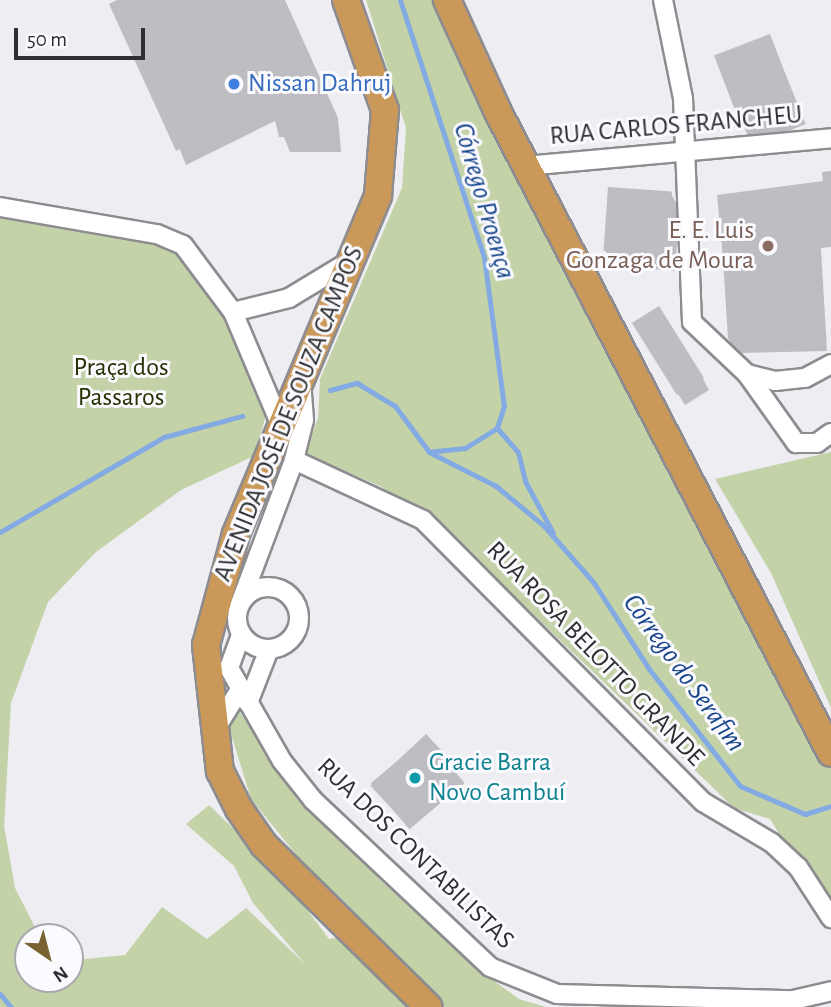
<!DOCTYPE html>
<html>
<head>
<meta charset="utf-8">
<style>
  body { margin:0 }
  #map { position:relative; width:831px; height:1007px; overflow:hidden; background:#ededf2; font-family:"Alegreya Sans",sans-serif }
  div>[style] { position:absolute }
  .green>* { inset:0; background:#c4d2a7 }
  .shadow>* { inset:0; background:#0003; transform-origin:0 0 }
  .stream>* { height:5px; margin:-2.5px; padding:0 2.5px; transform-origin:2.5px; border-radius:2.5px; background:#84aae4 }
  .building>* { inset:0; background:#bdbdc2; transform-origin:0 0 }
  .roads { filter:drop-shadow(2px 0 #8c8c91) drop-shadow(-2px 0 #8c8c91) drop-shadow(0 2px #8c8c91) drop-shadow(0 -2px #8c8c91) }
  .minor>* { height:18px; margin:-9px; padding:0 9px; transform-origin:9px; border-radius:9px; background:#fff }
  .minor>.ring { margin:-9px; padding:0; box-sizing:content-box; background:none; border:18px solid #fff; border-radius:50% }
  .highway>* { height:26px; margin:-13px; padding:0 13px; transform-origin:13px; border-radius:13px; background:#ca9959 }
  .dots>* { width:19px; height:19px; translate:-50% -50%; box-sizing:border-box; border:4px solid #fafaff; border-radius:50% }
  span { translate:-50% -50%; white-space:nowrap; text-align:center; line-height:1.15; -webkit-text-stroke:6px #fafaff; paint-order:stroke }
  .shop-label { font-size:26px; color:#366cbe }
  .left { translate:0 -50%; text-align:left }
  .street-label { font-size:26px; color:#2e2f31 }
  .education-label { font-size:26px; color:#785e54 }
  .right { translate:-100% -50%; text-align:right }
  .park-label { font-size:26px; color:#253100 }
  .culture-label { font-size:26px; color:#0d838f }
  .water-label { font-size:28px; color:#1a478c; font-style:italic }
  .north { position:absolute; left:14px; top:923px; width:70px; height:70px; box-sizing:border-box; background:#fafaff; border:2px solid #a8a9ad; border-radius:50%; rotate:145deg; font-size:19px; font-weight:700; line-height:28px; text-align:center; color:#2e2f31 }
  .north::after { content:''; display:block; margin:auto; width:24px; height:32px; background:#786232; clip-path:polygon(50% 0,100% 100%,50% 72%,0 100%) }
  .scale { position:absolute; left:14px; top:28px; width:131px; height:32px; box-sizing:border-box; border:4px solid #2e2f31; border-top:0; padding-left:9px; font-size:21px; line-height:24px; white-space:nowrap; color:#2e2f31; -webkit-text-stroke:5px #fafaff; paint-order:stroke }
</style>
</head>
<body>
<div id="map">
  <div class="green">
    <i style="clip-path:polygon(366px 0,436px 0,831px 753px,831px 918px,770px 819px,734px 808px,447px 531px,380px 486px,305px 454px,318px 418px,320px 379px,402px 188px,406px 128px)"></i>
    <i style="clip-path:polygon(0 217px,167px 243px,226px 319px,268px 409px,254px 456px,181px 490px,96px 552px,48px 602px,11px 703px,4px 826px,15px 888px,40px 937px,28px 937px,28px 979px,62px 981px,85px 959px,125px 955px,162px 907px,207px 939px,246px 908px,305px 964px,253px 903px,234px 866px,186px 824px,209px 805px,282px 876px,329px 939px,342px 937px,414px 1007px,0 1007px)"></i>
    <i style="clip-path:polygon(831px 452px,831px 708px,771px 573px,715px 479px)"></i>
    <i style="clip-path:polygon(234px 704px,287px 780px,380px 880px,476px 968px,519px 999px,546px 1007px,445px 1007px,308px 869px,251px 799px,228px 724px)"></i>
  </div>
  <div class="shadow">
    <i style="clip-path:polygon(121px 0,285px 0,338px 118px,341px 152px,290px 152px,277px 120px,186px 165px)"></i>
    <i style="left:770px;top:36px;width:95px;height:58px;rotate:68deg"></i>
    <i style="clip-path:polygon(831px 171px,831px 247px,821px 248px,827px 351px,736px 353px,728px 338px,719px 196px,823px 182px,822px 172px)"></i>
    <i style="clip-path:polygon(671px 194px,680px 209px,675px 271px,613px 266px,605px 250px)"></i>
    <i style="clip-path:polygon(641px 335px,703px 379px,709px 390px,685px 405px)"></i>
    <i style="left:426px;top:737px;width:60px;height:72px;rotate:50deg"></i>
  </div>
  <div class="stream">
    <i style="left:400px;top:0;width:270px;rotate:71.9deg"></i>
    <i style="left:484px;top:257px;width:150px;rotate:82.4deg"></i>
    <i style="left:504px;top:406px;width:23px;rotate:108deg"></i>
    <i style="left:497px;top:428px;width:38px;rotate:148deg"></i>
    <i style="left:465px;top:448px;width:36px;rotate:174deg"></i>
    <i style="left:330px;top:390px;width:28px;rotate:-15deg"></i>
    <i style="left:357px;top:383px;width:44px;rotate:31.2deg"></i>
    <i style="left:395px;top:406px;width:57px;rotate:53.5deg"></i>
    <i style="left:429px;top:452px;width:75px;rotate:26.9deg"></i>
    <i style="left:496px;top:486px;width:62px;rotate:39.8deg"></i>
    <i style="left:544px;top:526px;width:76px;rotate:48.7deg"></i>
    <i style="left:594px;top:583px;width:102px;rotate:57.4deg"></i>
    <i style="left:649px;top:669px;width:148px;rotate:52.1deg"></i>
    <i style="left:740px;top:786px;width:71px;rotate:23.3deg"></i>
    <i style="left:805px;top:814px;width:27px;rotate:-17deg"></i>
    <i style="left:497px;top:428px;width:32px;rotate:49deg"></i>
    <i style="left:518px;top:452px;width:32px;rotate:76deg"></i>
    <i style="left:526px;top:483px;width:57px;rotate:61.6deg"></i>
    <i style="left:0;top:532px;width:190px;rotate:-30.1deg"></i>
    <i style="left:164px;top:437px;width:81px;rotate:-15.1deg"></i>
    <i style="left:0;top:994px;width:17px;rotate:50deg"></i>
  </div>
  <div class="building">
    <i style="clip-path:polygon(117px 0,284px 0,330px 101px,333px 138px,279px 137px,271px 103px,176px 151px,109px 4px)"></i>
    <i style="left:770px;top:34px;width:79px;height:60px;rotate:69deg"></i>
    <i style="clip-path:polygon(831px 180px,831px 231px,813px 233px,820px 337px,731px 343px,717px 195px)"></i>
    <i style="left:608px;top:187px;width:64px;height:64px;rotate:4deg"></i>
    <i style="left:659px;top:306px;width:85px;height:32px;rotate:58deg"></i>
    <i style="left:426px;top:734px;width:49px;height:76px;rotate:47deg"></i>
  </div>
  <div class="roads">
    <div class="minor">
      <i style="left:663px;top:0;width:100px;rotate:78.5deg"></i>
      <i style="left:683px;top:98px;width:224px;rotate:87.7deg"></i>
      <i style="left:692px;top:322px;width:76px;rotate:43.4deg"></i>
      <i style="left:747px;top:374px;width:29px;rotate:14deg"></i>
      <i style="left:775px;top:381px;width:30px;rotate:-6deg"></i>
      <i style="left:805px;top:378px;width:30px;rotate:-28deg"></i>
      <i style="left:526px;top:166px;width:306px;rotate:-5.2deg"></i>
      <i style="left:0;top:207px;width:159px;rotate:9.8deg"></i>
      <i style="left:157px;top:234px;width:28px;rotate:23deg"></i>
      <i style="left:183px;top:245px;width:84px;rotate:53.3deg"></i>
      <i style="left:233px;top:312px;width:121px;rotate:67.1deg"></i>
      <i style="left:233px;top:312px;width:58px;rotate:-14deg"></i>
      <i style="left:289px;top:298px;width:71px;rotate:-31.2deg"></i>
      <i style="left:747px;top:374px;width:85px;rotate:54.6deg"></i>
      <i style="left:796px;top:443px;width:21px"></i>
      <i style="left:817px;top:443px;width:17px;rotate:-36deg"></i>
      <i style="left:294px;top:460px;width:142px;rotate:24.9deg"></i>
      <i style="left:423px;top:520px;width:397px;rotate:45.2deg"></i>
      <i style="left:703px;top:802px;width:80px;rotate:30.7deg"></i>
      <i style="left:772px;top:843px;width:35px;rotate:43deg"></i>
      <i style="left:798px;top:867px;width:61px;rotate:57.1deg"></i>
      <i class="ring" style="left:237px;top:587px;width:44px;height:44px"></i>
      <i style="left:240px;top:604px;width:154px;rotate:-69.4deg"></i>
      <i style="left:294px;top:460px;width:41px;rotate:-76deg"></i>
      <i style="left:304px;top:420px;width:40px;rotate:-94.3deg"></i>
      <i style="left:241px;top:635px;width:35px;rotate:110deg"></i>
      <i style="left:229px;top:668px;width:107px;rotate:60.3deg"></i>
      <i style="left:282px;top:761px;width:50px;rotate:51.5deg"></i>
      <i style="left:313px;top:800px;width:243px;rotate:43.3deg"></i>
      <i style="left:490px;top:967px;width:72px;rotate:21.9deg"></i>
      <i style="left:557px;top:994px;width:236px;rotate:1.5deg"></i>
      <i style="left:793px;top:1000px;width:39px;rotate:-13deg"></i>
      <i style="left:248px;top:703px;width:58px;rotate:-68.7deg"></i>
      <i style="left:216px;top:728px;width:44px;rotate:-58.1deg"></i>
    </div>
    <div class="highway">
      <i style="left:346px;top:0;width:117px;rotate:70.5deg"></i>
      <i style="left:385px;top:110px;width:86px;rotate:94.7deg"></i>
      <i style="left:378px;top:196px;width:367px;rotate:112.8deg"></i>
      <i style="left:236px;top:534px;width:115px;rotate:105.1deg"></i>
      <i style="left:206px;top:645px;width:127px;rotate:83.7deg"></i>
      <i style="left:220px;top:771px;width:42px;rotate:63.4deg"></i>
      <i style="left:239px;top:809px;width:44px;rotate:55.2deg"></i>
      <i style="left:264px;top:845px;width:231px;rotate:44.6deg"></i>
      <i style="left:447px;top:0;width:123px;rotate:65.5deg"></i>
      <i style="left:498px;top:112px;width:722px;rotate:62.55deg"></i>
    </div>
  </div>
  <div class="dots">
    <i style="left:234px;top:84px;background:#3f7fe0"></i>
    <i style="left:768px;top:246px;background:#8d6e63"></i>
    <i style="left:415px;top:778px;background:#0f9aa8"></i>
  </div>
  <div class="shop-label">
    <span class="left" style="left:248px;top:84px">Nissan Dahruj</span>
  </div>
  <div class="street-label">
    <span style="left:676px;top:126px;rotate:-5deg">RUA CARLOS FRANCHEU</span>
    <span style="left:289px;top:414px;rotate:-68deg">AVENIDA JOSÉ DE SOUZA CAMPOS</span>
    <span style="left:595px;top:654px;rotate:46deg">RUA ROSA BELOTTO GRANDE</span>
    <span style="left:415px;top:854px;rotate:44deg">RUA DOS CONTABILISTAS</span>
  </div>
  <div class="education-label">
    <span class="right" style="left:754px;top:246px">E. E. Luis<br>Gonzaga de Moura</span>
  </div>
  <div class="park-label">
    <span style="left:121px;top:383px">Praça dos<br>Passaros</span>
  </div>
  <div class="culture-label">
    <span class="left" style="left:429px;top:778px">Gracie Barra<br>Novo Cambuí</span>
  </div>
  <div class="water-label">
    <span style="left:484px;top:201px;rotate:74deg">Córrego Proença</span>
    <span style="left:684px;top:673px;rotate:54deg">Córrego do Serafim</span>
  </div>
  <div class="north">N</div>
  <div class="scale">50 m</div>
</div>
</body>
</html>
